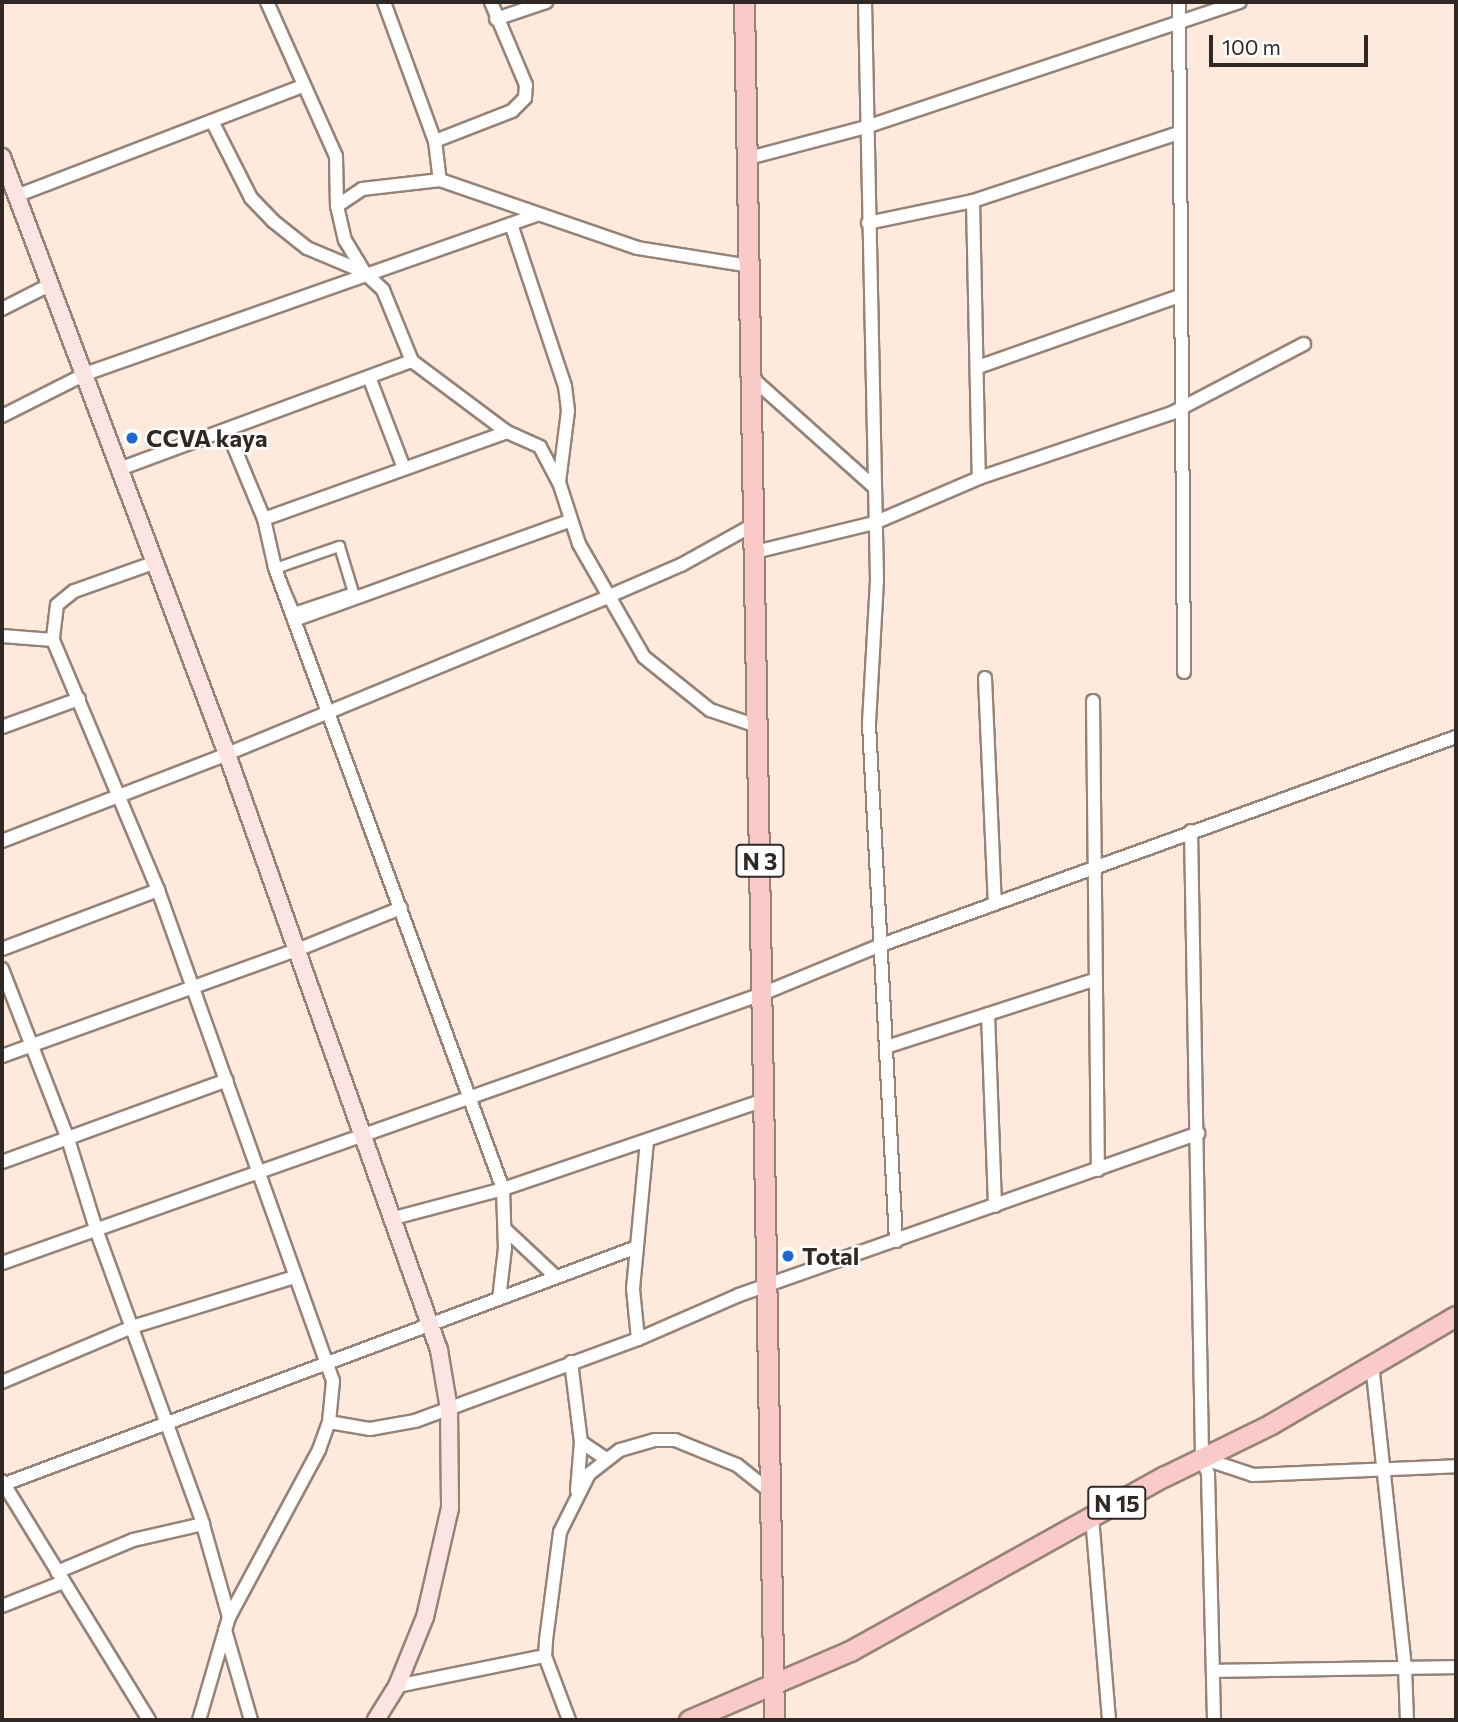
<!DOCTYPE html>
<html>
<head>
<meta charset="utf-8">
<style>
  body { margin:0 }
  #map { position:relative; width:1458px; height:1722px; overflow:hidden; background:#fee9dd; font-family:Commissioner,sans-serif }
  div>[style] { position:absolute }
  .roads { filter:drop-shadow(2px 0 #958378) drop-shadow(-2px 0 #958378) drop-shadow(0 2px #958378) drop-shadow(0 -2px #958378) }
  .pedestrian>* { height:9px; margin:-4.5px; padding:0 4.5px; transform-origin:4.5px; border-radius:4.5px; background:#fff }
  .minor>* { height:12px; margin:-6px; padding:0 6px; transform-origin:6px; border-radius:6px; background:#fff }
  .secondary>* { height:16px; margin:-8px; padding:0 8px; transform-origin:8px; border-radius:8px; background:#fce4e3 }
  .primary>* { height:19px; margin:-9.5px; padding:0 9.5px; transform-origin:9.5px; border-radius:9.5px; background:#f9cac7 }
  .dots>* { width:19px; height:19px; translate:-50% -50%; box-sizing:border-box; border:4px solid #fff; border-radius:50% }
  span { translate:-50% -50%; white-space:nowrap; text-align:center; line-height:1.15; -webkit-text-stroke:5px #fff; paint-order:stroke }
  .shield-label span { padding:2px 5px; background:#fff; border:2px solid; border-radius:5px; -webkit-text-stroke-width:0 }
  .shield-label { font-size:23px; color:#302824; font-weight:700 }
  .poi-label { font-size:24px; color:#302824; font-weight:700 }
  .left { translate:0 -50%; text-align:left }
  .frame { position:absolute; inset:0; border:4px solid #302824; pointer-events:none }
  .scale { position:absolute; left:1209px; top:35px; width:159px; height:32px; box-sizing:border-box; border:4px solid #302824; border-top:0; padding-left:9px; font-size:21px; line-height:24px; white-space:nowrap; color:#302824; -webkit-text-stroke:5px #fff; paint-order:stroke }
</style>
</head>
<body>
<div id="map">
  <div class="roads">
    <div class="pedestrian">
      <i style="left:339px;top:546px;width:48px;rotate:73.1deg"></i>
      <i style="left:353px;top:592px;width:62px;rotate:161.3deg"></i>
      <i style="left:294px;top:612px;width:48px;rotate:-113.4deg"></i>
      <i style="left:275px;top:568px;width:68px;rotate:-19deg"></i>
    </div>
    <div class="minor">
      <i style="left:267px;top:2px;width:169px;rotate:65.9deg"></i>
      <i style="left:336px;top:156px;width:50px;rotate:88.9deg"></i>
      <i style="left:337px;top:206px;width:35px;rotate:77deg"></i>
      <i style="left:345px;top:240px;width:39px;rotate:59deg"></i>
      <i style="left:365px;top:273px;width:25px;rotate:43deg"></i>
      <i style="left:383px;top:290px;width:77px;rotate:67.8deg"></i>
      <i style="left:412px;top:361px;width:119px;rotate:36.8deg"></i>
      <i style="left:507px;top:432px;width:36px;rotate:24deg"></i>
      <i style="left:540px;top:447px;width:40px;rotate:62deg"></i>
      <i style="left:559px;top:482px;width:65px;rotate:72.1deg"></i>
      <i style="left:579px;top:544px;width:130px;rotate:60.1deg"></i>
      <i style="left:644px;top:657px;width:85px;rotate:38.8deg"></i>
      <i style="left:710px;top:710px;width:50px;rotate:18.8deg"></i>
      <i style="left:384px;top:2px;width:148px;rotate:69.9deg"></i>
      <i style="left:435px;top:141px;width:39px;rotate:83deg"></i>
      <i style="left:865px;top:2px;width:578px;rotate:88.81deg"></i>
      <i style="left:877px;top:580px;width:144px;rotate:93.2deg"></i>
      <i style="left:869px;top:724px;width:518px;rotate:87.01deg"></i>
      <i style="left:1179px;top:2px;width:670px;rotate:89.57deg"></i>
      <i style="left:496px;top:19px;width:53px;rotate:-18.8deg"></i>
      <i style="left:212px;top:121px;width:86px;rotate:63.1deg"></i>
      <i style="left:251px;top:198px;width:32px;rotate:46deg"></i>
      <i style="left:273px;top:221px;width:43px;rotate:38.5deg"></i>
      <i style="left:307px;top:248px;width:62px;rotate:22.8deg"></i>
      <i style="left:435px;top:141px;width:83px;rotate:-21.3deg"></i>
      <i style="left:512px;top:111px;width:18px;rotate:-45deg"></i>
      <i style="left:525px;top:98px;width:13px;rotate:-86deg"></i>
      <i style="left:526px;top:85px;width:90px;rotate:-112.9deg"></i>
      <i style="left:749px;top:158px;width:121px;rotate:-14.8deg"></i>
      <i style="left:866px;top:127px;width:394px;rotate:-18.5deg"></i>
      <i style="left:16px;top:196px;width:306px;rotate:-21deg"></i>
      <i style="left:973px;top:201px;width:277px;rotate:88.8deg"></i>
      <i style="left:337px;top:206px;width:30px;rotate:-34deg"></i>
      <i style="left:362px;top:189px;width:79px;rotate:-6.6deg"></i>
      <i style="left:440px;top:180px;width:209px;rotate:19deg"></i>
      <i style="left:638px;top:248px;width:113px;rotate:9.1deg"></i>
      <i style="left:868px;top:223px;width:107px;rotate:-11.8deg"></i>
      <i style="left:973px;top:201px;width:217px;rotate:-18.3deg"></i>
      <i style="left:511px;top:224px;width:171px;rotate:71.6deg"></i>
      <i style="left:565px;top:386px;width:25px;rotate:83deg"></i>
      <i style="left:568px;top:411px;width:72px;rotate:97.2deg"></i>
      <i style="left:2px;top:309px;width:55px;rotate:-27deg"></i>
      <i style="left:978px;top:367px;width:214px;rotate:-19.4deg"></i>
      <i style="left:369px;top:377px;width:97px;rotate:69deg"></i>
      <i style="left:751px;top:377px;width:164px;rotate:41.8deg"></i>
      <i style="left:2px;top:416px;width:93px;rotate:-26.8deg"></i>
      <i style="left:85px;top:374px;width:479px;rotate:-19.4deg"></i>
      <i style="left:227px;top:430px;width:96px;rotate:67.4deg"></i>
      <i style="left:264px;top:519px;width:50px;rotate:77.3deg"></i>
      <i style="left:275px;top:568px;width:662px;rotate:69.84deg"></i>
      <i style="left:503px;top:1189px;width:59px;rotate:88.1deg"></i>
      <i style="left:505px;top:1248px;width:51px;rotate:96.7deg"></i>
      <i style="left:122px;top:468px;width:309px;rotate:-20.3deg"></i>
      <i style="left:264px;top:519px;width:258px;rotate:-19.7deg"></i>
      <i style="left:755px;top:552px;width:122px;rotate:-13.7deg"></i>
      <i style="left:874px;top:523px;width:114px;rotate:-23.2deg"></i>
      <i style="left:979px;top:478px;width:204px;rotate:-18.6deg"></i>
      <i style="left:1172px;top:413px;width:149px;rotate:-27.6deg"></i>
      <i style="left:156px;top:562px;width:87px;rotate:160.5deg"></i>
      <i style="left:74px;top:591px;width:22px;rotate:141deg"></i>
      <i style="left:57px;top:605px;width:35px;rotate:97deg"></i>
      <i style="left:53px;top:640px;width:271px;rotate:67.2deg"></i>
      <i style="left:158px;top:890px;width:521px;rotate:70.38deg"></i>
      <i style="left:333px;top:1381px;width:41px;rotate:95.6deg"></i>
      <i style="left:329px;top:1422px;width:30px;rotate:110deg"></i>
      <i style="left:319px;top:1450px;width:190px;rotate:118.3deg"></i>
      <i style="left:229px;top:1617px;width:107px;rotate:106.2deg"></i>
      <i style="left:294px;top:620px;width:292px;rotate:-19.8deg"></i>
      <i style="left:2px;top:636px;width:51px;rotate:4.5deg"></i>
      <i style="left:985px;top:678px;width:226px;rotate:87.5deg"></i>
      <i style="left:1093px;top:701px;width:469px;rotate:89.4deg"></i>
      <i style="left:2px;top:727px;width:82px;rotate:-20deg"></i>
      <i style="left:1191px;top:831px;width:627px;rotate:88.99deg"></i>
      <i style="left:1202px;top:1458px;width:17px;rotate:69deg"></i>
      <i style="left:1208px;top:1474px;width:246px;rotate:88.6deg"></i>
      <i style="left:2px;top:841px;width:241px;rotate:-21.1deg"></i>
      <i style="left:227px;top:754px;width:411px;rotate:-22.4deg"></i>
      <i style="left:607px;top:597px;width:81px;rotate:-23.4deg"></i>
      <i style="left:681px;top:565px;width:85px;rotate:-29deg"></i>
      <i style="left:2px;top:949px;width:167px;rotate:-20.7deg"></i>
      <i style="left:2px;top:969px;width:182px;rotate:68.8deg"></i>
      <i style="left:68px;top:1139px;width:97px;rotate:72.7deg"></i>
      <i style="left:97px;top:1232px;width:304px;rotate:70deg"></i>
      <i style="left:201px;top:1518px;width:103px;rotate:74.2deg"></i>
      <i style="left:988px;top:1014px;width:192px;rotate:87.9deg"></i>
      <i style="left:886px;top:1047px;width:219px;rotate:-17.9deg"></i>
      <i style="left:2px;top:1056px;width:313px;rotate:-19.8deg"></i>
      <i style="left:297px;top:950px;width:112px;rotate:-22deg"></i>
      <i style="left:2px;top:1162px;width:239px;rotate:-20deg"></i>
      <i style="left:394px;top:1218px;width:113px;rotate:-14.9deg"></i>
      <i style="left:503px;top:1189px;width:276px;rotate:-18.8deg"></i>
      <i style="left:505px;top:1229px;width:67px;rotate:43.2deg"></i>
      <i style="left:2px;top:1263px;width:806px;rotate:-19.49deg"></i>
      <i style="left:762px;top:994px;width:129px;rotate:-22.4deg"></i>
      <i style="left:881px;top:945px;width:611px;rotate:-19.89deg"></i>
      <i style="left:638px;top:1339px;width:50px;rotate:-95.7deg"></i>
      <i style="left:633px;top:1289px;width:149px;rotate:-84.6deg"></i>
      <i style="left:571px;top:1362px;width:81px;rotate:82.9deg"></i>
      <i style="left:581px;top:1442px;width:49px;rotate:94.7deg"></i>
      <i style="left:1372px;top:1364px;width:306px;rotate:83.8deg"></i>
      <i style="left:1405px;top:1668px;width:52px;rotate:87.8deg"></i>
      <i style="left:2px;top:1382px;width:141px;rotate:-22.9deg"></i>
      <i style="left:132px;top:1327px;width:170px;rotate:-17.1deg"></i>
      <i style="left:329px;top:1422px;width:42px;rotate:9.7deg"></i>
      <i style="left:370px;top:1429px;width:46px;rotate:-10.1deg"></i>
      <i style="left:415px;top:1421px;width:238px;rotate:-20.2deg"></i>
      <i style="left:638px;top:1339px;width:110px;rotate:-23.5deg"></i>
      <i style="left:739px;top:1295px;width:487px;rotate:-19.4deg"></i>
      <i style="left:581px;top:1442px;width:29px;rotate:34deg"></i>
      <i style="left:1202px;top:1458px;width:54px;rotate:18.4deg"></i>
      <i style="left:1253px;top:1475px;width:203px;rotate:-2.5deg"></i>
      <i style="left:2px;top:1481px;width:281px;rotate:58.4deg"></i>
      <i style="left:2px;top:1485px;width:678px;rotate:-20.55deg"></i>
      <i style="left:1092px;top:1517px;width:204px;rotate:85.2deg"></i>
      <i style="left:57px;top:1572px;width:82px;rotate:-22.8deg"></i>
      <i style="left:133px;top:1540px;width:72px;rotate:-12.9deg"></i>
      <i style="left:2px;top:1606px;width:66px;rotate:-21.5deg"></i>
      <i style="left:225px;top:1630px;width:94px;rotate:73.9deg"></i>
      <i style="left:1213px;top:1671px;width:243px;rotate:-0.9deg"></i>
      <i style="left:397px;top:1686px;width:151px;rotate:-11.5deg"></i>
      <i style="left:569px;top:1720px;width:68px;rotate:-110.6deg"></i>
      <i style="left:545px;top:1656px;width:16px;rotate:-86deg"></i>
      <i style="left:546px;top:1640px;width:109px;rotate:-82.6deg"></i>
      <i style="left:560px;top:1532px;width:65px;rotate:-63.4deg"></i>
      <i style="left:589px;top:1474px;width:39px;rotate:-38deg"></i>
      <i style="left:620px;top:1450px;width:36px;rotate:-16deg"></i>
      <i style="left:655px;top:1440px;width:20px"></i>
      <i style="left:675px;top:1440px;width:67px;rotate:22deg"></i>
      <i style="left:737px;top:1465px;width:45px;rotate:38.7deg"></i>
    </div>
    <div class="secondary">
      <i style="left:2px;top:157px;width:638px;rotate:69.35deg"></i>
      <i style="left:227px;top:754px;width:633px;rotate:70.42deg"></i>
      <i style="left:439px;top:1350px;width:60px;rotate:80.4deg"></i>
      <i style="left:449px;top:1409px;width:99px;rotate:89.4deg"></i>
      <i style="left:450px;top:1508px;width:112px;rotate:102.9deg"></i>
      <i style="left:425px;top:1617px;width:74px;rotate:112.1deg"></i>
      <i style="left:397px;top:1686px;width:40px;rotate:122deg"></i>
    </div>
    <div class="primary">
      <i style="left:744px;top:2px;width:1718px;rotate:89deg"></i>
      <i style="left:689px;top:1720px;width:175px;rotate:-23.2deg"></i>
      <i style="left:850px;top:1651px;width:360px;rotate:-29.1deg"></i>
      <i style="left:1165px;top:1476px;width:118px;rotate:-26.1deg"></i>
      <i style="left:1271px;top:1424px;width:214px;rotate:-30.3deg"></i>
    </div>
  </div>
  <div class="dots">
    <i style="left:132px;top:438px;background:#1f66d1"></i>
    <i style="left:788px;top:1256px;background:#1f66d1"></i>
  </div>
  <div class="shield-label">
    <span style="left:760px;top:861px">N 3</span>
    <span style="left:1117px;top:1503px">N 15</span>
  </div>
  <div class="poi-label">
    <span class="left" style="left:146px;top:438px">CCVA kaya</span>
    <span class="left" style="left:802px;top:1256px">Total</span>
  </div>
  <div class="frame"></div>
  <div class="scale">100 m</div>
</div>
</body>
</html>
